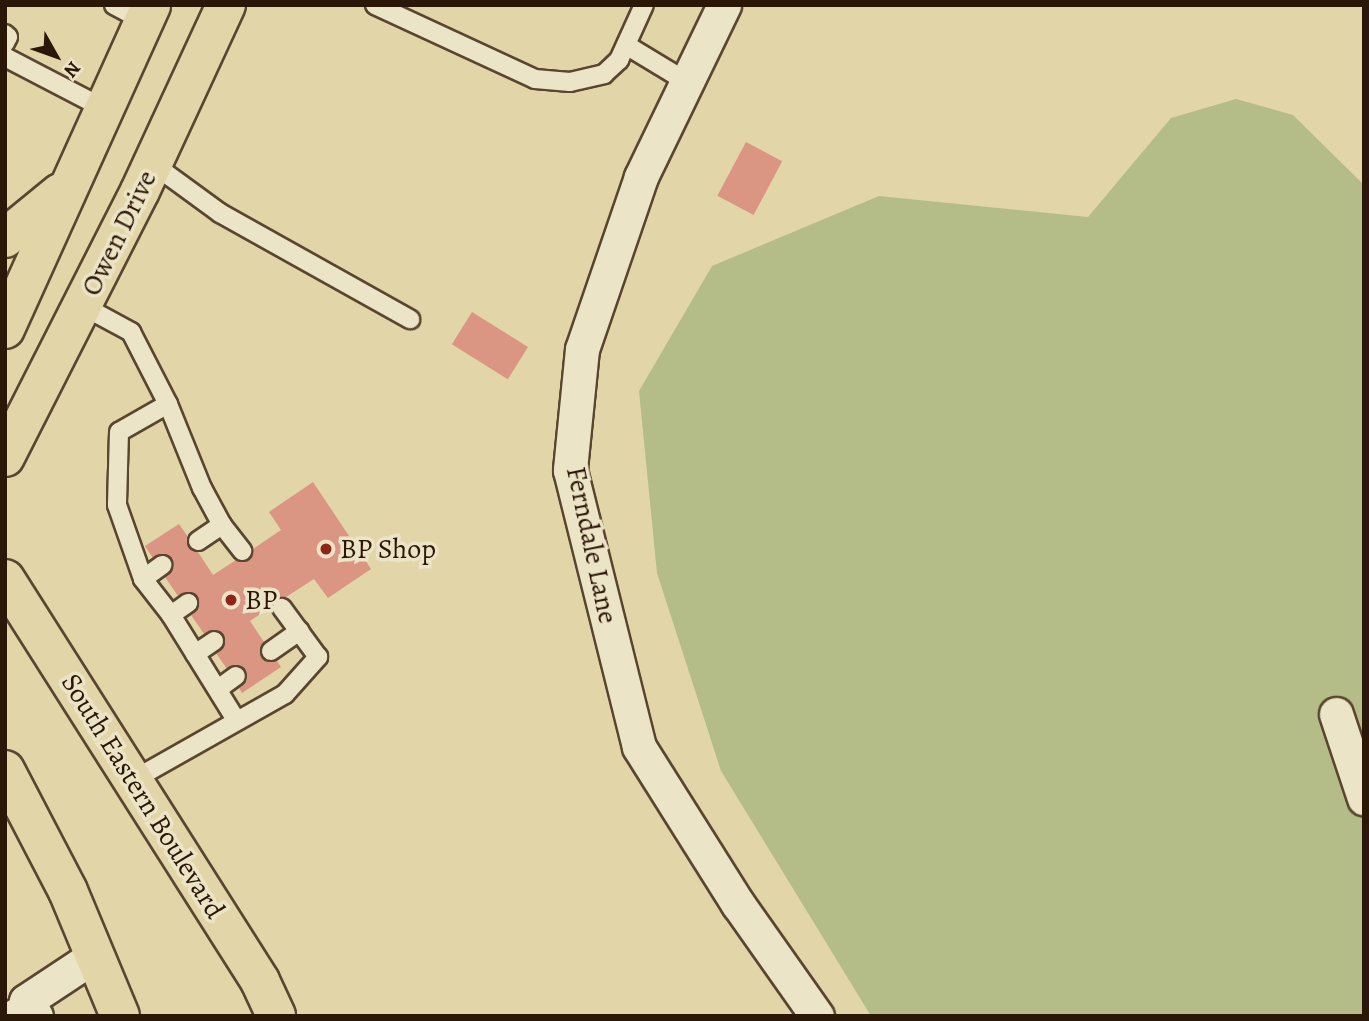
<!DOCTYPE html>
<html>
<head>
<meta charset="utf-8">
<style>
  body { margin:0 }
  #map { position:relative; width:1369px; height:1021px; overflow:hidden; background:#e2d5a8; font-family:Alegreya,serif }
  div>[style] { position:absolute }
  .green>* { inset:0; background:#b4bd87 }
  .building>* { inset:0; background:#da9583; transform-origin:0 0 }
  .roads { filter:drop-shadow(2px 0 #594630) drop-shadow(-2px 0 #594630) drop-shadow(0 2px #594630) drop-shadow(0 -2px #594630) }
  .lane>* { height:18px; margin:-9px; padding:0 9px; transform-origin:9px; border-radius:9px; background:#ece4c6 }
  .street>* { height:33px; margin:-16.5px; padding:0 16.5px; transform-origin:16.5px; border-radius:16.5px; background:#ece4c6 }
  .highway>* { height:38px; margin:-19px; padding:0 19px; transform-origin:19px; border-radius:19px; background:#e2d5a8 }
  .dots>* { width:19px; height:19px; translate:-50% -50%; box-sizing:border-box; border:4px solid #ece4c6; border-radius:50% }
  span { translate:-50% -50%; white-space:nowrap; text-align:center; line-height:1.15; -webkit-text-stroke:7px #ece4c6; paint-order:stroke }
  .street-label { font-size:28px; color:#2b1708 }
  .poi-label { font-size:28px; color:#2b1708 }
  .left { translate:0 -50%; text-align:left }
  .frame { position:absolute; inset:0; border:7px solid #2b1708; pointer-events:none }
  .north { position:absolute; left:21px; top:21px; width:70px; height:70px; -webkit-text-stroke:5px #ece4c6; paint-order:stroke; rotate:130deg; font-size:19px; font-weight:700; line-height:28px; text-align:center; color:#2b1708 }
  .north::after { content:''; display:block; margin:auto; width:24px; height:32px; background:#2b1708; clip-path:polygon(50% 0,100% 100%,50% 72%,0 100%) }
</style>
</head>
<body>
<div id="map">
  <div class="green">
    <i style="clip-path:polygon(1236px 99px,1293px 115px,1364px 185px,1364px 1016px,871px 1016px,721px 771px,657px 573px,639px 391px,712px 266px,879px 196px,1088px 217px,1171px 118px)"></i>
  </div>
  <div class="building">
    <i style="left:746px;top:142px;width:41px;height:61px;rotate:28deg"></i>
    <i style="left:472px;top:312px;width:66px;height:38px;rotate:32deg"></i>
    <i style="clip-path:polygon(313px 482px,371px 569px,328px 598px,314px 579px,286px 597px,276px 598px,271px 607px,250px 621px,264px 642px,261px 647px,261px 657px,267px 661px,277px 661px,281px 667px,242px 693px,239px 688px,247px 680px,246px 670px,236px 665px,227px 669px,216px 653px,224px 645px,224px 635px,214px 630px,204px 634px,191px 615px,199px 607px,198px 597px,188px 592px,178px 596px,165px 577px,173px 569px,171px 559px,161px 554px,153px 558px,145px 546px,179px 524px,188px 537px,189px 548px,198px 552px,213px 575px,236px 560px,248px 560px,253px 549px,281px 530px,269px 512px)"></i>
  </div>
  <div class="roads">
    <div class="lane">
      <i style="left:114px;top:5px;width:34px;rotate:28deg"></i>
      <i style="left:375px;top:5px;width:176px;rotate:24.8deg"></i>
      <i style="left:535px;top:79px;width:35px;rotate:5deg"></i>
      <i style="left:570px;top:82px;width:35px;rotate:-13deg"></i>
      <i style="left:604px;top:74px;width:21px;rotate:-43deg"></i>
      <i style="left:619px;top:60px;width:60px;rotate:-65.6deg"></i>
      <i style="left:5px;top:34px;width:4px;rotate:45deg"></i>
      <i style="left:8px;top:37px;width:7px;rotate:117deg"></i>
      <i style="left:626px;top:45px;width:71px;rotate:31.2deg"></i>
      <i style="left:5px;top:57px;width:110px;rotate:27.5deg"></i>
      <i style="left:153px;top:164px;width:83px;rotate:36.2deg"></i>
      <i style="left:220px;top:213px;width:218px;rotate:29.2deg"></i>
      <i style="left:83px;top:306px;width:55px;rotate:28.4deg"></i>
      <i style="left:131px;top:332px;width:81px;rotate:62.8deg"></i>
      <i style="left:168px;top:404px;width:91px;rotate:68deg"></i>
      <i style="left:202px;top:488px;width:42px;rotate:61.6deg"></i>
      <i style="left:222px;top:525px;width:33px;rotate:52deg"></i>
      <i style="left:168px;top:404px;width:56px;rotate:150.3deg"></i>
      <i style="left:119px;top:432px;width:73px;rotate:91.6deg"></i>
      <i style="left:117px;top:505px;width:78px;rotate:70.6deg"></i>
      <i style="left:143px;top:579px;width:46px;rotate:52.1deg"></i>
      <i style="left:171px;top:615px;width:123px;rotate:58.2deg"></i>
      <i style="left:198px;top:541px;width:29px;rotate:-34deg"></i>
      <i style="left:143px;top:579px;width:24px;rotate:-36deg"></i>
      <i style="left:171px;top:615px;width:21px;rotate:-35deg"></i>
      <i style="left:271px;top:651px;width:35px;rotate:-35deg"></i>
      <i style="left:195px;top:654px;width:23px;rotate:-34deg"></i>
      <i style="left:218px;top:689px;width:22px;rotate:-36deg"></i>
      <i style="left:133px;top:780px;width:175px;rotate:-29.5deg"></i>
      <i style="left:285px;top:694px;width:50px;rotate:-48.3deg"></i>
      <i style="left:318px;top:657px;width:61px;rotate:-126.3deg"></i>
      <i style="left:5px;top:1014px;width:25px;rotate:-32deg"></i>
    </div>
    <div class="street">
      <i style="left:724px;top:5px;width:191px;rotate:115.8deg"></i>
      <i style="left:641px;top:177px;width:182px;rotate:108.9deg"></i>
      <i style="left:582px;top:349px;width:122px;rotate:95.7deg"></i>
      <i style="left:570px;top:470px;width:285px;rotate:76deg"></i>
      <i style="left:639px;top:747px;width:186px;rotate:57.8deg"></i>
      <i style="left:738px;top:904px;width:137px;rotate:54.8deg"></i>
      <i style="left:1336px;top:714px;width:89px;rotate:71.6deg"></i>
      <i style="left:36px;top:1016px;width:18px;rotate:-124deg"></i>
      <i style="left:26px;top:1001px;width:82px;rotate:-33.5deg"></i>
    </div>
    <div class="highway">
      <i style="left:5px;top:238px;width:71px;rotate:-39.3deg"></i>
      <i style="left:5px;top:329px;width:355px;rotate:-65.7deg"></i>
      <i style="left:5px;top:457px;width:298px;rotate:-63.1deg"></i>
      <i style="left:140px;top:191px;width:205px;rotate:-65.2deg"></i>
      <i style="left:5px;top:579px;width:476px;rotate:57.6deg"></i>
      <i style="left:260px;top:981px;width:38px;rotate:65deg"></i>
      <i style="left:5px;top:770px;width:136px;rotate:62.5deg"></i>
      <i style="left:68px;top:891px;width:135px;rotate:67.4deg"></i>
    </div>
  </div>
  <div class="dots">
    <i style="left:326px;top:549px;background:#8f2418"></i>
    <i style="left:231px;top:600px;background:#8f2418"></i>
  </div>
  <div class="street-label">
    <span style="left:119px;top:233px;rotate:-64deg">Owen Drive</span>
    <span style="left:592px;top:545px;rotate:78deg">Ferndale Lane</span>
    <span style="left:143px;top:796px;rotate:58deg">South Eastern Boulevard</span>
  </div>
  <div class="poi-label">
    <span class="left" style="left:340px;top:549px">BP Shop</span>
    <span class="left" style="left:245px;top:600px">BP</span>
  </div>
  <div class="frame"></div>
  <div class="north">N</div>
</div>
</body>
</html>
